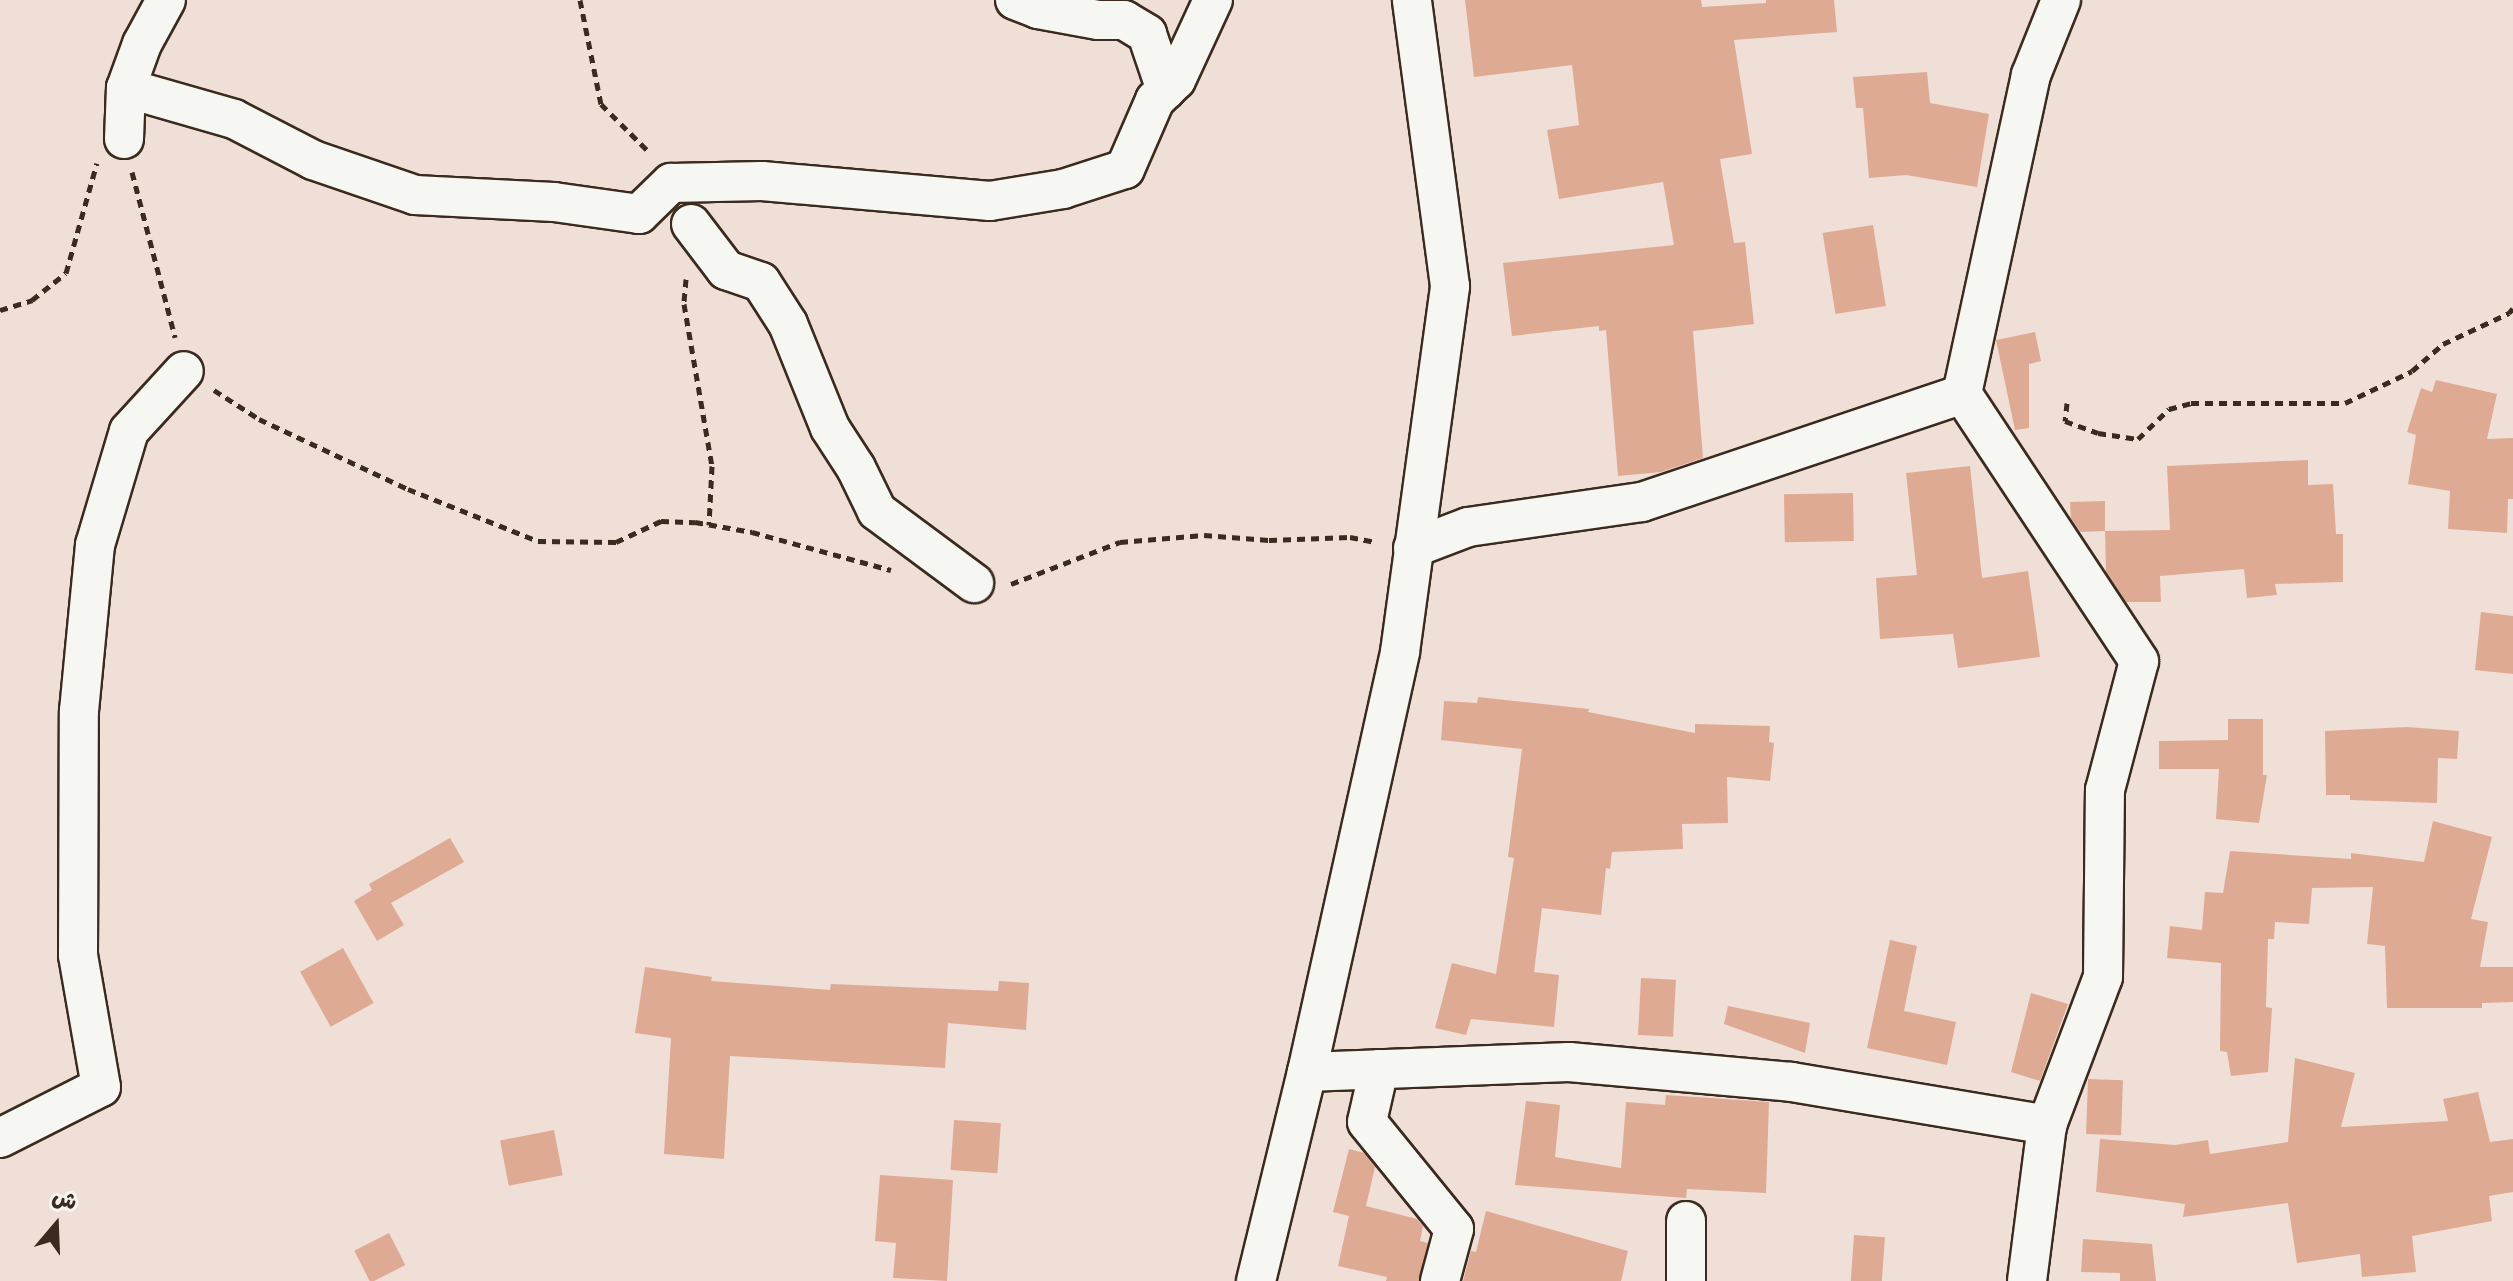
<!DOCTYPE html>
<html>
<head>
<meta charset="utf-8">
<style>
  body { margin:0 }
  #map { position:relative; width:2513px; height:1281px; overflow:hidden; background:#efdfd6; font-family:Dekko,"Playpen Sans Arabic",sans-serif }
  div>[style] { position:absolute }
  .building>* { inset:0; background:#dfaa94; transform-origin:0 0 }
  .path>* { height:5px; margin-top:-2.5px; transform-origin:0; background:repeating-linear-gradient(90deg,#3b2a1e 0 8px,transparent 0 14px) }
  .roads { filter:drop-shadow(2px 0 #3b2a1e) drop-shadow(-2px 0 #3b2a1e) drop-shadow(0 2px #3b2a1e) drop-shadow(0 -2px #3b2a1e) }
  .minor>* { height:38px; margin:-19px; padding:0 19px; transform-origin:19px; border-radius:19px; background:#f6f6f2 }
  span { translate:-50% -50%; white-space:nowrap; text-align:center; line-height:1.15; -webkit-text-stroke:6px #f6f6f2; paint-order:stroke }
  .north { position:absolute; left:16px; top:1185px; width:80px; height:80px; -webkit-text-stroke:6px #f6f6f2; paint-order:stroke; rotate:19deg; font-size:22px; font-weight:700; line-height:32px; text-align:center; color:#3b2a1e }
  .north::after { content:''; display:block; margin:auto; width:28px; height:36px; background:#3b2a1e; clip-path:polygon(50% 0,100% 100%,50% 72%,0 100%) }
</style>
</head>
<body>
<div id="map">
  <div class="building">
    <i style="clip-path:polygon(1465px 0,1701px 0,1702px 7px,1766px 3px,1766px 0,1834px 0,1837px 32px,1734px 40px,1752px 154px,1720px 159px,1734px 243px,1745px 242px,1754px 324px,1693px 331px,1703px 458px,1661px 472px,1618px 476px,1606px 330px,1599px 331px,1599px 326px,1512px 336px,1503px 263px,1674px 245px,1663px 182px,1559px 199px,1547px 130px,1579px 125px,1572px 65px,1474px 77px)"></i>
    <i style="clip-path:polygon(1927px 72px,1930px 103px,1989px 114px,1977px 187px,1906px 175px,1869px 178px,1863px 108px,1856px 108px,1853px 77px)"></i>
    <i style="left:1873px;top:225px;width:82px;height:51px;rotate:81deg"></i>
    <i style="clip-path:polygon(2035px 332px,2041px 361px,2029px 364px,2029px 428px,2015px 430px,1996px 340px)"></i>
    <i style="clip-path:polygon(2436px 380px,2497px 394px,2487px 439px,2513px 438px,2513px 499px,2508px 499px,2507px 533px,2448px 529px,2450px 491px,2408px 484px,2416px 435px,2407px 432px,2421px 388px,2432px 392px)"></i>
    <i style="clip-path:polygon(2308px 460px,2308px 485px,2333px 484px,2336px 534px,2343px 534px,2343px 582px,2275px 584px,2277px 595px,2247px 598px,2244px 569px,2160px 576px,2161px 602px,2126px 602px,2106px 572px,2105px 531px,2170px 530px,2167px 466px)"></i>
    <i style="clip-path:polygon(1970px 466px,1982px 578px,2028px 571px,2040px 657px,1958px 668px,1953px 634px,1880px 639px,1876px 578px,1917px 575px,1906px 473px)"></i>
    <i style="left:1853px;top:493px;width:48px;height:69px;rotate:89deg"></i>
    <i style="clip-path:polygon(2105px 501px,2105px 531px,2080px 532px,2071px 518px,2070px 502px)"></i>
    <i style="clip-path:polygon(2481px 612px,2513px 616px,2513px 674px,2475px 670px)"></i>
    <i style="clip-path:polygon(1478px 697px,1589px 709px,1588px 712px,1695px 733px,1695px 724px,1770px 726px,1769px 742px,1774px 743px,1770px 781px,1727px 777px,1728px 823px,1682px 824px,1683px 849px,1612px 852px,1610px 869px,1606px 868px,1601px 915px,1542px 908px,1534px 972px,1559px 975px,1554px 1027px,1471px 1019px,1466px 1035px,1435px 1028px,1452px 963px,1496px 974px,1514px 858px,1508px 857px,1522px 749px,1441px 740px,1444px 701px,1477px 703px)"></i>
    <i style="clip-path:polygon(2228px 719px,2263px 719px,2263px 775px,2267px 775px,2259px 823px,2216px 819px,2219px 769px,2159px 769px,2159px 741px,2228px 740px)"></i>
    <i style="clip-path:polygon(2407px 727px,2459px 731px,2457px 759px,2438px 758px,2437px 803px,2350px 800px,2350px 795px,2326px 795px,2325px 731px)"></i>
    <i style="clip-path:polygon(2433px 821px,2492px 837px,2471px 919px,2488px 922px,2480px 967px,2513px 967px,2513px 1002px,2482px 1003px,2482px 1008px,2387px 1008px,2385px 946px,2367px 944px,2373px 887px,2312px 888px,2309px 924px,2275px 922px,2274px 939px,2268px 939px,2266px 1007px,2272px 1008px,2268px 1072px,2231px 1076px,2227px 1052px,2220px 1051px,2221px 963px,2167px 958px,2170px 926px,2202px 930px,2205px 892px,2223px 893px,2230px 851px,2351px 859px,2351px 853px,2424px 862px)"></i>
    <i style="clip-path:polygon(450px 838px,464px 862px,391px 903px,404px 925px,377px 941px,354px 901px,372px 890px,369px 884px)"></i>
    <i style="clip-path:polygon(1890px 940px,1917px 946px,1904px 1011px,1956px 1022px,1947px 1065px,1867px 1048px)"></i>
    <i style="left:343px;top:948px;width:63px;height:49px;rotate:61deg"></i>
    <i style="clip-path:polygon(645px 967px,712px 977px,711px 981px,830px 990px,831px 984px,998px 991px,999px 981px,1029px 983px,1026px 1030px,948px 1023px,945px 1068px,730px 1056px,724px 1159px,664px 1154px,671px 1038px,635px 1033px)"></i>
    <i style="left:1641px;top:978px;width:35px;height:57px;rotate:3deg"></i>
    <i style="clip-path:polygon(2031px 993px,2068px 1004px,2040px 1081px,2011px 1072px)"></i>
    <i style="clip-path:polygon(1728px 1006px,1810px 1023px,1805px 1053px,1724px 1024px)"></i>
    <i style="clip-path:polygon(2295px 1058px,2355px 1073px,2341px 1127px,2448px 1121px,2443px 1099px,2478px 1092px,2490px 1142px,2513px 1139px,2513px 1192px,2489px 1196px,2492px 1221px,2412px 1236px,2416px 1272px,2362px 1277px,2360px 1254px,2297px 1263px,2288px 1203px,2183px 1217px,2185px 1204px,2096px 1192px,2100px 1139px,2175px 1145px,2208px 1140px,2210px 1154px,2288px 1142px)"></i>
    <i style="left:2088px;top:1079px;width:35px;height:55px;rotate:2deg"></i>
    <i style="clip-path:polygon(1666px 1095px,1769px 1102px,1766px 1193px,1687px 1189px,1686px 1198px,1515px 1185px,1526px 1101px,1560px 1105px,1555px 1157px,1621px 1168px,1626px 1102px,1665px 1105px)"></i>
    <i style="left:954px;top:1120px;width:47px;height:50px;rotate:4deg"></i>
    <i style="left:554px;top:1130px;width:46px;height:55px;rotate:79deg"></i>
    <i style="clip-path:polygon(1349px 1149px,1364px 1153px,1375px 1167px,1366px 1206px,1417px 1219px,1423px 1226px,1420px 1241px,1428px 1243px,1419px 1281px,1386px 1281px,1387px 1277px,1338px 1266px,1349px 1216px,1333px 1212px)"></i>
    <i style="clip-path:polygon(880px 1175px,953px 1180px,947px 1281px,893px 1278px,896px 1243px,875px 1241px)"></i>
    <i style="clip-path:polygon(1486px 1211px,1628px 1251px,1621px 1281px,1463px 1281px,1471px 1251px,1476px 1252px)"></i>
    <i style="left:389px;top:1233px;width:36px;height:39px;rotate:63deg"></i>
    <i style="left:1854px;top:1235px;width:31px;height:46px;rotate:4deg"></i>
    <i style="clip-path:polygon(2083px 1239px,2152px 1244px,2156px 1281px,2120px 1281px,2120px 1273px,2081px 1272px)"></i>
  </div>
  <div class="path">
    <i style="left:580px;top:0;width:106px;rotate:78.6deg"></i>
    <i style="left:601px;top:104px;width:69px;rotate:45deg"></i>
    <i style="left:132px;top:172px;width:171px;rotate:75.4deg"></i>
    <i style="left:686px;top:279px;width:25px;rotate:95deg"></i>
    <i style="left:684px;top:304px;width:164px;rotate:80.2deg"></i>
    <i style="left:712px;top:466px;width:59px;rotate:92.9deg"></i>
    <i style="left:0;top:310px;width:34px;rotate:-17deg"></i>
    <i style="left:32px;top:300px;width:43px;rotate:-38.5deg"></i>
    <i style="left:66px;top:273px;width:114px;rotate:-74.3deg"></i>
    <i style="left:214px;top:390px;width:54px;rotate:32.8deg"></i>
    <i style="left:259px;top:419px;width:165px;rotate:25.2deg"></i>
    <i style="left:408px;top:489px;width:140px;rotate:21.8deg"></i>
    <i style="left:538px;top:541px;width:78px;rotate:0.7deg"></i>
    <i style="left:616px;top:542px;width:50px;rotate:-25deg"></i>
    <i style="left:661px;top:521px;width:34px;rotate:2deg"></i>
    <i style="left:695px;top:522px;width:58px;rotate:10deg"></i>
    <i style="left:752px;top:532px;width:144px;rotate:15.3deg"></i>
    <i style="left:2067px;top:403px;width:18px;rotate:96deg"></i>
    <i style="left:2065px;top:421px;width:35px;rotate:20deg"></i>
    <i style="left:2098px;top:433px;width:40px;rotate:8.5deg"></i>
    <i style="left:2138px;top:439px;width:43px;rotate:-44.1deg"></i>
    <i style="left:2169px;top:409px;width:23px;rotate:-15deg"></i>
    <i style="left:2191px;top:403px;width:154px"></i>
    <i style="left:2345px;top:403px;width:74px;rotate:-25.5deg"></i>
    <i style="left:2412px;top:371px;width:41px;rotate:-41.1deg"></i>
    <i style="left:2443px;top:344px;width:73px;rotate:-25.2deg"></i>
    <i style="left:2509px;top:313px;width:6px;rotate:-51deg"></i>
    <i style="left:1011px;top:584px;width:117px;rotate:-21.1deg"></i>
    <i style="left:1120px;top:542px;width:84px;rotate:-4.8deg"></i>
    <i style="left:1204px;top:535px;width:65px;rotate:4.4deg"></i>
    <i style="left:1269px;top:540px;width:81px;rotate:-2.1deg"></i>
    <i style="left:1350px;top:537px;width:26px;rotate:11deg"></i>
  </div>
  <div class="roads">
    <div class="minor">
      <i style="left:1015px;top:0;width:25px;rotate:21deg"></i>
      <i style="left:1038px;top:9px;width:61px;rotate:10.4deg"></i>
      <i style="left:1098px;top:20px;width:26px"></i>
      <i style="left:1124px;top:20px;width:27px;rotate:31deg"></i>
      <i style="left:1147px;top:34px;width:59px;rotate:71.3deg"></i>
      <i style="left:126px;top:88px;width:112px;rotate:16deg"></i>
      <i style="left:234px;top:119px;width:89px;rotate:27.4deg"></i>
      <i style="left:313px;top:160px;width:108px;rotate:18.9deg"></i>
      <i style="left:415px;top:195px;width:139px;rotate:2.9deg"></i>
      <i style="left:554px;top:202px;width:86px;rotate:8deg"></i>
      <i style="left:639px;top:214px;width:45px;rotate:-44.1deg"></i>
      <i style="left:671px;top:183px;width:91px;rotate:-1.3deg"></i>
      <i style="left:762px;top:181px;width:229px;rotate:5deg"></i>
      <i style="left:990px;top:201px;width:74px;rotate:-9.3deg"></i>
      <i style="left:1063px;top:189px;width:65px;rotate:-17.9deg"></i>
      <i style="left:1125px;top:169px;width:75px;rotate:-66.5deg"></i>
      <i style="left:1155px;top:100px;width:29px;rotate:-44deg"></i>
      <i style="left:1176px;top:80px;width:88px;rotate:-65.2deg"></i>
      <i style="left:124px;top:139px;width:51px;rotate:-87.8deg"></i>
      <i style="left:126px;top:88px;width:47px;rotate:-70deg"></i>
      <i style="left:142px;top:44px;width:50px;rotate:-61.4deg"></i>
      <i style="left:691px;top:224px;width:58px;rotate:52.7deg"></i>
      <i style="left:726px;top:270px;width:37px;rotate:19deg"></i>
      <i style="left:761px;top:282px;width:50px;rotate:57.3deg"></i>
      <i style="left:788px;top:324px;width:112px;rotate:68deg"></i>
      <i style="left:830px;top:428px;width:48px;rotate:57deg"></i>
      <i style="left:856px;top:468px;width:48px;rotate:64deg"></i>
      <i style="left:877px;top:511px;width:121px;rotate:36.6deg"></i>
      <i style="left:1413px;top:548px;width:59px;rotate:-20.9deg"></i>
      <i style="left:1468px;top:527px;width:176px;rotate:-8.2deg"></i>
      <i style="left:1642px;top:502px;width:338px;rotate:-18.6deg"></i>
      <i style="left:1379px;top:1069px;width:54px;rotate:102.8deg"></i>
      <i style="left:1367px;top:1122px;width:138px;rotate:50.9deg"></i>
      <i style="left:1454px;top:1229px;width:54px;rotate:105.1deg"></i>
      <i style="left:1307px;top:1072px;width:262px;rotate:-2.2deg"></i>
      <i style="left:1569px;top:1062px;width:223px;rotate:5.1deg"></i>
      <i style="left:1791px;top:1082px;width:260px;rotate:9.5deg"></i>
      <i style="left:0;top:1138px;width:113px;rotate:-26.8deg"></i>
      <i style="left:101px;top:1087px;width:134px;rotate:-99.9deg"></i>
      <i style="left:78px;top:955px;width:244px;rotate:-89.8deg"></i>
      <i style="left:79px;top:711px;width:167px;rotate:-84.5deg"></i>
      <i style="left:95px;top:545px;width:119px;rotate:-73.4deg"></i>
      <i style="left:129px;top:431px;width:81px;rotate:-47.5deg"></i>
      <i style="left:1686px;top:1221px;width:60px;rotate:90deg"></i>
      <i style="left:1256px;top:1281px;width:215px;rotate:-76.3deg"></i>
      <i style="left:1307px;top:1072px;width:430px;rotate:-77.5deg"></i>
      <i style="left:1400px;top:652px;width:369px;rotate:-82.2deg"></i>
      <i style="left:1450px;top:286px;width:289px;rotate:-97.6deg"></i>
      <i style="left:2027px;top:1281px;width:157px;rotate:-82.7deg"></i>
      <i style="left:2047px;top:1125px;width:158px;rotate:-69.3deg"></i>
      <i style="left:2103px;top:977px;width:187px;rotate:-89.4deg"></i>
      <i style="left:2105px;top:790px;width:133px;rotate:-75.2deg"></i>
      <i style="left:2139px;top:661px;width:320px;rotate:-123.5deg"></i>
      <i style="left:1962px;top:394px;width:326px;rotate:-77.8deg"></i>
      <i style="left:2031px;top:75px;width:81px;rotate:-68.2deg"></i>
    </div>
  </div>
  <div class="north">ش</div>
</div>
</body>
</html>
